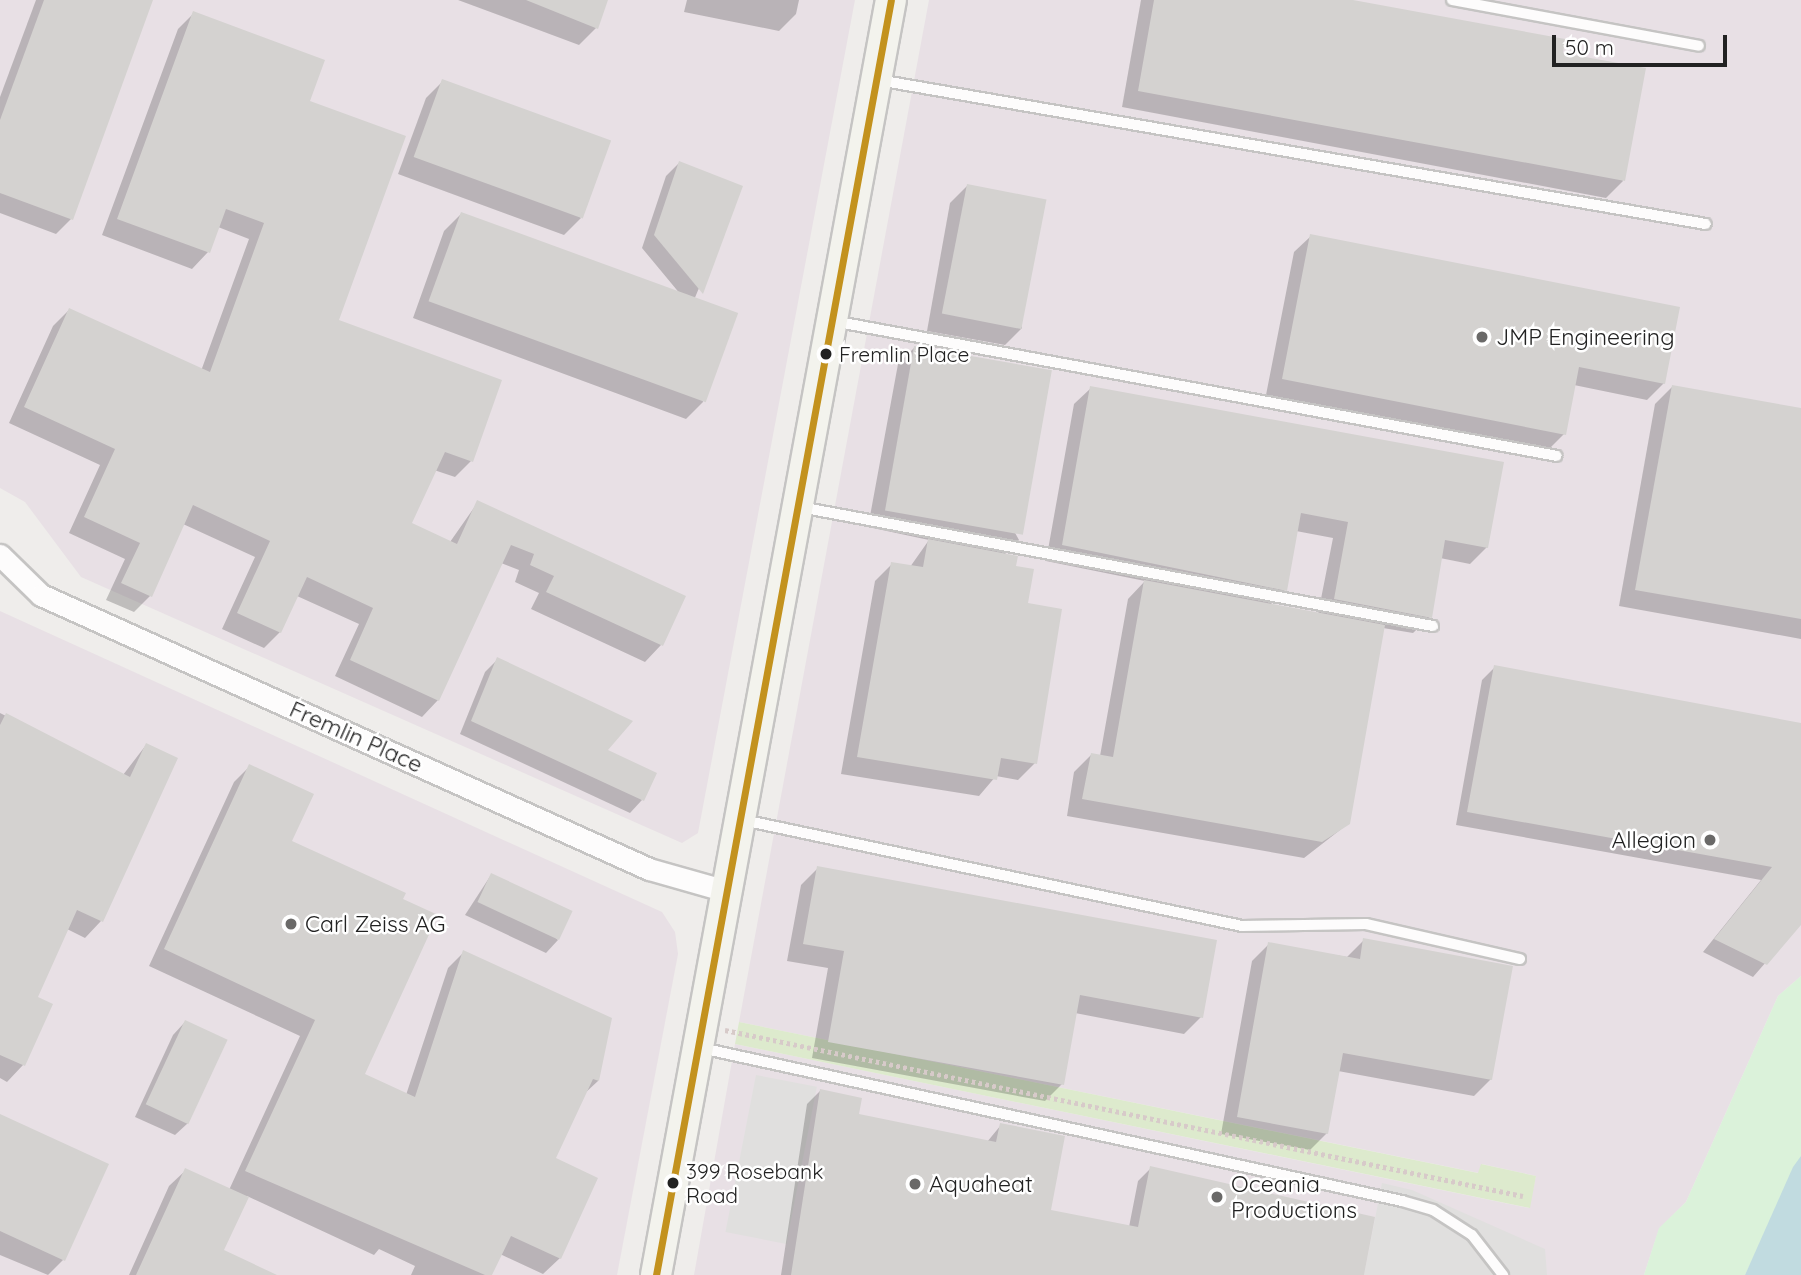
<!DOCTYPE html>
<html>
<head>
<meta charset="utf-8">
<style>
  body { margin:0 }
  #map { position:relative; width:1801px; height:1275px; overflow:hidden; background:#efedeb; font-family:Quicksand,sans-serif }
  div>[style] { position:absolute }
  .industrial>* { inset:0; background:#e8e0e5 }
  .grass>* { inset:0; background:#ddeacd }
  .park>* { inset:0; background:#dbf2da }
  .parking>* { inset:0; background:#e0dfde; transform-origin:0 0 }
  .water>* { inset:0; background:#c1dbe0 }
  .shadow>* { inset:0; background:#0003 }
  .building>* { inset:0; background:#d4d2d0; transform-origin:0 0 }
  .path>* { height:4.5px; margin-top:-2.25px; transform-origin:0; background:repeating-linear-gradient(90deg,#d7cac9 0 3.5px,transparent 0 7px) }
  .roads { filter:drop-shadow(2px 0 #c5c4c3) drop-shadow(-2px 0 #c5c4c3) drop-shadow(0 2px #c5c4c3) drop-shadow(0 -2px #c5c4c3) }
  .lane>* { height:10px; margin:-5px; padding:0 5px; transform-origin:5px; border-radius:5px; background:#fdfcfc }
  .street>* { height:21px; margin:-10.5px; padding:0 10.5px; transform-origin:10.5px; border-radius:10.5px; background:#fdfcfc }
  .secondary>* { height:30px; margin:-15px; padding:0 15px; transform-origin:15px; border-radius:15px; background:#f3f3ed }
  .bus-1>* { height:7px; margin:-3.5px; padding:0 3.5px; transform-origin:3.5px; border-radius:3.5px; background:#c3921e }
  .dots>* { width:19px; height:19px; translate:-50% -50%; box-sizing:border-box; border:4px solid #fff; border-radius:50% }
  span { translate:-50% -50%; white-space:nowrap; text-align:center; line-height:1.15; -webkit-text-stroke:5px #fff; paint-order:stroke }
  .bus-label { font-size:21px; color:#222 }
  .left { translate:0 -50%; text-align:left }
  .poi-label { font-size:23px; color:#222 }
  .right { translate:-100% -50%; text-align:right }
  .street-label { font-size:23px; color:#222 }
  .scale { position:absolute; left:1552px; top:35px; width:175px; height:32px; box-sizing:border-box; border:4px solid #222; border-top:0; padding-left:9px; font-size:21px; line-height:24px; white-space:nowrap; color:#222; -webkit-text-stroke:5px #fff; paint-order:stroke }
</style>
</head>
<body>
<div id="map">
  <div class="industrial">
    <i style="clip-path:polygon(0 0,855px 0,698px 833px,682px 843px,81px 577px,25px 502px,0 488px)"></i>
    <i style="clip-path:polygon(929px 0,1801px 0,1801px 976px,1778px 996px,1686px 1202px,1659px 1229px,1644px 1275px,694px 1275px,735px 1044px,1529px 1208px,1536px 1176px,1482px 1164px,1479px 1173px,739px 1022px)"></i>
    <i style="clip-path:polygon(0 611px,662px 912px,675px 932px,678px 954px,617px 1275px,0 1275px)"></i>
  </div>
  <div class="grass">
    <i style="clip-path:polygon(739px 1022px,1478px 1173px,1481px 1164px,1536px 1176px,1530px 1208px,735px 1044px)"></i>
  </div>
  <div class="park">
    <i style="clip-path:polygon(1801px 976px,1801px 1156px,1745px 1275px,1644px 1275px,1659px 1228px,1686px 1202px,1778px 996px)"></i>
  </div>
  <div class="parking">
    <i style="left:756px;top:1075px;width:62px;height:160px;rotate:11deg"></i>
    <i style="clip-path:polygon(1382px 1183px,1412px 1190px,1545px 1249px,1547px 1275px,1364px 1275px)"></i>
  </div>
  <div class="water">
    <i style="clip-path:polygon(1801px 1156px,1801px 1275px,1745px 1275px,1793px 1167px)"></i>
  </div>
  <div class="shadow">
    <i style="clip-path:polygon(36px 0,151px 0,71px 219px,56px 234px,0 213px,0 97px)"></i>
    <i style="clip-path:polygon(458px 0,606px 0,596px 28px,579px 45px)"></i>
    <i style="clip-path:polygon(687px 0,799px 0,796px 14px,779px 31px,684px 12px)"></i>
    <i style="clip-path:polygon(1141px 0,1343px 0,1561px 54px,1623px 181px,1606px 198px,1122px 107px)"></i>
    <i style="clip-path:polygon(194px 13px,307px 102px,337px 321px,471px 461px,455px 477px,434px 470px,410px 524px,450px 542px,478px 502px,684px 596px,661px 645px,645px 662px,531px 609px,539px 593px,515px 582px,519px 570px,501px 563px,438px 700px,422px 717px,335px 676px,359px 624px,297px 596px,280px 632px,264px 648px,222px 629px,255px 557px,183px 524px,150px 596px,134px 612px,106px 600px,125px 559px,69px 533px,100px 465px,9px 423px,53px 326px,69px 310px,201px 371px,249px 239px,218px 227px,208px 252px,192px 269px,102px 235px,178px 29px)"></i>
    <i style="clip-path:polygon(443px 81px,581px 218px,564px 235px,398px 174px,426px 98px)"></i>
    <i style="clip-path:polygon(679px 163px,741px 187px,694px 300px,703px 402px,686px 419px,413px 318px,444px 231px,461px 214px,681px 295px,642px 248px,666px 176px)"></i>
    <i style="clip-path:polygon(967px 186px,1022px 328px,1005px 345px,927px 331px,950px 203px)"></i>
    <i style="clip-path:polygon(1311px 236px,1664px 383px,1647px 400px,1574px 385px,1564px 434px,1547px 451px,1266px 395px,1294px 252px)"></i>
    <i style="clip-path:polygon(915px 347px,1019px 540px,1004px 555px,1014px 568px,1035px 763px,1018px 780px,996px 776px,979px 796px,841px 774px,875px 581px,892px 564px,910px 567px,929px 540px,868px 527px,898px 364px)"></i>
    <i style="clip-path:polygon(1672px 387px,1801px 410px,1801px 639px,1619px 606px,1655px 404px)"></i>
    <i style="clip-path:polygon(evenodd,1091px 388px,1487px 547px,1470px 564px,1440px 558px,1430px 617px,1413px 633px,1383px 628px,1349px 823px,1304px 858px,1067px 816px,1074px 772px,1091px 755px,1100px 756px,1128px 599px,1145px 581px,1046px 561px,1074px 404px,1091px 388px,1296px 531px,1333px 538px,1318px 614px,1270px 605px,1285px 590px,1296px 531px)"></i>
    <i style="clip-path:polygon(498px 659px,605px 751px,642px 800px,630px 813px,460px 734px,485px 672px)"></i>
    <i style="clip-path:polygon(1495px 667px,1801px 725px,1801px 922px,1753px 977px,1703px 952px,1761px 880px,1456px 825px,1482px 680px)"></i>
    <i style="clip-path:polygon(0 713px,123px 775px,146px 745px,176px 759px,101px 921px,85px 938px,67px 929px,35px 998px,23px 1065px,7px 1082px,0 1078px)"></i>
    <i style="clip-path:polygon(250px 766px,290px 842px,362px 1075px,406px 1095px,448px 968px,464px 952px,610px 1019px,598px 1081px,584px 1094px,554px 1159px,560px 1258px,543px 1274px,500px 1254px,491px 1275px,411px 1275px,415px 1266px,379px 1249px,374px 1255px,247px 1196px,222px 1251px,273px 1275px,129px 1275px,169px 1186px,186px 1170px,229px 1190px,300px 1036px,149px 966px,234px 782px)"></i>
    <i style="clip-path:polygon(818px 868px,1201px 1017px,1184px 1034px,1075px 1013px,1062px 1084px,1045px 1101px,812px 1058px,828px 968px,787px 961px,801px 885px)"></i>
    <i style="clip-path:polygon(491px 875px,558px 940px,546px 953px,465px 915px)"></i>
    <i style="clip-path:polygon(1364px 940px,1491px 1079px,1474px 1096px,1338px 1071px,1327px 1133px,1310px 1150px,1221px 1134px,1252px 961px,1269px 944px,1347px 957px)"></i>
    <i style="clip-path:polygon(185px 1022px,188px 1123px,175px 1135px,135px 1117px,173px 1035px)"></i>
    <i style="clip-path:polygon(820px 1091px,857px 1115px,987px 1142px,1001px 1125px,1049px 1211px,1129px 1227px,1138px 1181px,1151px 1168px,1362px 1275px,781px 1275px,807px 1104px)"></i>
    <i style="clip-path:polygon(0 1116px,63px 1260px,48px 1275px,0 1255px)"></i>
  </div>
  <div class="building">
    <i style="clip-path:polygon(44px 0,153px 0,73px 220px,0 193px,0 120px)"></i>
    <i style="clip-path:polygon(526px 0,608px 0,598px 29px)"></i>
    <i style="clip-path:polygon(1154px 0,1353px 0,1565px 39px,1563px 53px,1646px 68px,1625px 181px,1138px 91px)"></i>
    <i style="clip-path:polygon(193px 11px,325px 60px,310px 101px,406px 136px,339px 320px,502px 380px,473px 462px,445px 452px,412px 523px,457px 544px,477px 500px,686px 596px,663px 646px,546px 592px,554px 576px,530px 565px,534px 554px,511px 545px,439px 701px,350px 660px,373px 608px,307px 577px,281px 633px,237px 613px,270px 541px,193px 505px,152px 597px,121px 583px,140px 543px,84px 517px,115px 449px,24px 407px,69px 308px,210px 372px,264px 223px,226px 209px,210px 253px,117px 219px)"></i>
    <i style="left:442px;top:79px;width:180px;height:83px;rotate:20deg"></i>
    <i style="clip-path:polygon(679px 161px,743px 186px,703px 294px,654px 235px)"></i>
    <i style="left:967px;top:184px;width:81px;height:132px;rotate:11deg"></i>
    <i style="left:461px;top:212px;width:295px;height:95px;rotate:20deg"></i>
    <i style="clip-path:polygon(1310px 234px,1680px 307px,1665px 384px,1579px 367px,1566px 435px,1282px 379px)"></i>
    <i style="left:914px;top:346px;width:140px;height:167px;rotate:10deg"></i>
    <i style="clip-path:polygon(1672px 385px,1801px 408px,1801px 619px,1635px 590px)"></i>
    <i style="clip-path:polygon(1090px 386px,1504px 462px,1488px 548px,1445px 540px,1432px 618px,1334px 599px,1348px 522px,1301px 513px,1287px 591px,1062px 545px)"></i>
    <i style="clip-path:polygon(928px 539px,1018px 556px,1016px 566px,1034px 569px,1028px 603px,1062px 609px,1037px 764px,1001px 758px,997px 780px,857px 757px,891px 562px,923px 567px)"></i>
    <i style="clip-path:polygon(1144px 580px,1385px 625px,1350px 824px,1322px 842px,1082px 799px,1091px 753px,1113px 757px)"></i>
    <i style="clip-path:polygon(497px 657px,633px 721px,608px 750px,657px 773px,644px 801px,471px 721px)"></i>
    <i style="clip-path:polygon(1494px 665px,1801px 723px,1801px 925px,1767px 965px,1714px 939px,1772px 867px,1467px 812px)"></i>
    <i style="clip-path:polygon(6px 713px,130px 777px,146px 743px,178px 758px,103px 922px,77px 910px,38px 997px,53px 1004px,25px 1066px,0 1055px,0 725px)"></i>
    <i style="clip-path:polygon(249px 764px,314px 794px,292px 841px,406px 893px,403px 899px,438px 915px,365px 1074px,415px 1097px,463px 950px,612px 1018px,599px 1081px,593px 1079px,556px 1158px,598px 1178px,561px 1259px,511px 1236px,492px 1275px,485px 1275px,245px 1171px,315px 1020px,164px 949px)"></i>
    <i style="clip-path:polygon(817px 866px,1217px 940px,1203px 1018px,1080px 995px,1064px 1085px,828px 1042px,844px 951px,803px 944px)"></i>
    <i style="left:491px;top:873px;width:90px;height:32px;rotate:25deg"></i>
    <i style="clip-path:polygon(1363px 938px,1513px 966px,1492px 1080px,1343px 1053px,1328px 1134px,1237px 1117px,1268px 942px,1360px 959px)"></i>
    <i style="left:185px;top:1020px;width:47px;height:93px;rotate:25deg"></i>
    <i style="clip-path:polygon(820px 1089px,862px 1098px,859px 1114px,996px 1142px,1000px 1123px,1065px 1136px,1051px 1210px,1138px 1227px,1150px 1166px,1375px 1217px,1364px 1275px,791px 1275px)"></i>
    <i style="clip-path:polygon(0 1114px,109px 1164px,65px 1261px,0 1231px)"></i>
    <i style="clip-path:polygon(185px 1168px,249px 1197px,224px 1250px,277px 1275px,136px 1275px)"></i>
  </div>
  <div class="path">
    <i style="left:725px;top:1030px;width:815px;rotate:11.75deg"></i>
  </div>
  <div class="roads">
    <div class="lane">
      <i style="left:1452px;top:0;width:251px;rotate:10.5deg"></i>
      <i style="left:878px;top:80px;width:840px;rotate:9.87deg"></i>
      <i style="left:833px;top:321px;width:736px;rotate:10.56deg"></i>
      <i style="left:800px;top:507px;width:644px;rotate:10.65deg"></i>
      <i style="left:743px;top:820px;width:510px;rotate:11.99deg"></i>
      <i style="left:1242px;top:926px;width:124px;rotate:-0.9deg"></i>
      <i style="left:1366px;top:924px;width:158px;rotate:12.8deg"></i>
      <i style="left:701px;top:1048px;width:718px;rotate:12.31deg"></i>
      <i style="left:1402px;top:1201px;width:32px;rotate:16deg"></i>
      <i style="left:1433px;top:1210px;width:46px;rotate:32.7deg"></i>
      <i style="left:1472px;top:1235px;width:51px;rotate:52.2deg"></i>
    </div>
    <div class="street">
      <i style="left:0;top:555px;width:57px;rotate:44.3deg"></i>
      <i style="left:41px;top:595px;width:667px;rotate:24.26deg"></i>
      <i style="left:649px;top:869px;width:81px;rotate:15.8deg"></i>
    </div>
    <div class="secondary">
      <i style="left:656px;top:1275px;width:1296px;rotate:-79.56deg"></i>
    </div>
  </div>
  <div class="bus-1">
    <i style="left:656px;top:1275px;width:1296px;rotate:-79.56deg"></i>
  </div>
  <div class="dots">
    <i style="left:1482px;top:337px;background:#6a6968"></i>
    <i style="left:826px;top:354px;background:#222"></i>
    <i style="left:1710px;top:840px;background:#6a6968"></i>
    <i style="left:291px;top:924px;background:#6a6968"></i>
    <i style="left:673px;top:1183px;background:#222"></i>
    <i style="left:915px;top:1184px;background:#6a6968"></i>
    <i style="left:1217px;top:1197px;background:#6a6968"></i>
  </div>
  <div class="bus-label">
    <span class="left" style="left:839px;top:354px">Fremlin Place</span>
    <span class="left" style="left:686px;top:1183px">399 Rosebank<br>Road</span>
  </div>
  <div class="poi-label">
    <span class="left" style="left:1496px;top:337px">JMP Engineering</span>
    <span class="right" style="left:1696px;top:840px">Allegion</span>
    <span class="left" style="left:305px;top:924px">Carl Zeiss AG</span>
    <span class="left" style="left:929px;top:1184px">Aquaheat</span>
    <span class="left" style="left:1231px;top:1197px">Oceania<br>Productions</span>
  </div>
  <div class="street-label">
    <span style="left:356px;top:737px;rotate:24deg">Fremlin Place</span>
  </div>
  <div class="scale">50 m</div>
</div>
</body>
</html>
